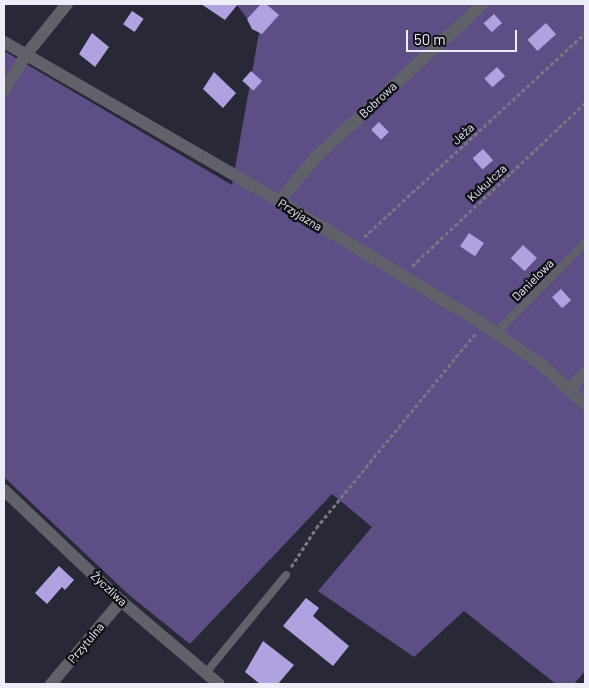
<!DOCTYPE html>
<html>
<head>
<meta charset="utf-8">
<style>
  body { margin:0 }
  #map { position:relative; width:589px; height:688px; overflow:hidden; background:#2a2737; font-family:Barlow,sans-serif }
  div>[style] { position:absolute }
  .forest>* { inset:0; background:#5d4e86 }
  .building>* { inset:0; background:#b0a2e1; transform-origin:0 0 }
  .path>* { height:2.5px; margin-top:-1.25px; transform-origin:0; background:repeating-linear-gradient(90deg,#787683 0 4px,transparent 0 6.5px) }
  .service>* { height:8px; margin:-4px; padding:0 4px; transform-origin:4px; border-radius:4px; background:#626169 }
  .minor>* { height:12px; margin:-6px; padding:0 6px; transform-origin:6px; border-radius:6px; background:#626169 }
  span { translate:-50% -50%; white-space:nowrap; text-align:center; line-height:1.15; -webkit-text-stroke:5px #131118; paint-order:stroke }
  .street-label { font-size:12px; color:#eeecf6 }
  .frame { position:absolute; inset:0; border:5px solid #eeecf6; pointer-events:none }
  .scale { position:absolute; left:406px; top:30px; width:111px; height:22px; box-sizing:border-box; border:2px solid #eeecf6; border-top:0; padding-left:6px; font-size:15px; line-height:18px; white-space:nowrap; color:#eeecf6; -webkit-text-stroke:4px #131118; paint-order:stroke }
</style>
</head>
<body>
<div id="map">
  <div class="forest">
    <i style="clip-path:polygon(236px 4px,585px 4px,585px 671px,574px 684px,556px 684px,464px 611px,414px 657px,318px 591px,372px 527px,332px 494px,190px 644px,128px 594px,4px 477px,4px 51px,232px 185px,259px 33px)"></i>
  </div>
  <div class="building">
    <i style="clip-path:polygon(201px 4px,238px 4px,225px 20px)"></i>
    <i style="clip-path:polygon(261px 4px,266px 4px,279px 15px,262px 34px,252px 29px,247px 19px)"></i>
    <i style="left:132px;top:11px;width:14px;height:16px;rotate:34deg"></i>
    <i style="left:494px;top:14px;width:12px;height:14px;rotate:48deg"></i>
    <i style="left:546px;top:23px;width:15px;height:25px;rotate:48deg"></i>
    <i style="clip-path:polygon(92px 33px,109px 47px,95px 67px,79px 54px)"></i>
    <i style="left:497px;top:67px;width:12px;height:17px;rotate:48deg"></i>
    <i style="left:251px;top:71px;width:15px;height:13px;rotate:42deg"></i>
    <i style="clip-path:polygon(214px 72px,236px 93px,223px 108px,203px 89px)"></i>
    <i style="left:379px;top:122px;width:14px;height:11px;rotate:45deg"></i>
    <i style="left:483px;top:149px;width:15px;height:14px;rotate:48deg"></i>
    <i style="left:469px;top:233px;width:18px;height:16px;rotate:34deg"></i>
    <i style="left:523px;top:245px;width:19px;height:18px;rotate:43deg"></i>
    <i style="left:561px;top:289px;width:15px;height:12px;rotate:48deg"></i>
    <i style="clip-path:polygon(59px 566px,74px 580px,65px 590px,62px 587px,47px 604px,35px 593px)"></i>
    <i style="clip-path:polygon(306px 598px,319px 608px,313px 616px,349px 646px,333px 666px,283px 626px)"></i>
    <i style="clip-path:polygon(263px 641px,294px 665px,278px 684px,260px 684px,245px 672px)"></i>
  </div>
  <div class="path">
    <i style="left:364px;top:237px;width:301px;rotate:-42.7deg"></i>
    <i style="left:412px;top:266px;width:238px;rotate:-43.3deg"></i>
    <i style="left:291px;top:567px;width:46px;rotate:-57.3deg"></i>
    <i style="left:316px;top:528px;width:251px;rotate:-50.7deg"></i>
  </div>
  <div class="service">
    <i style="left:496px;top:333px;width:127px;rotate:-45.3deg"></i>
    <i style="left:205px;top:674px;width:128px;rotate:-50.7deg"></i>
  </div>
  <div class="minor">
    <i style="left:4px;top:42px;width:318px;rotate:30deg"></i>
    <i style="left:279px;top:201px;width:238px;rotate:31.1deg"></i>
    <i style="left:483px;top:324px;width:73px;rotate:35deg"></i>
    <i style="left:543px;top:366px;width:57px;rotate:42.1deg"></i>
    <i style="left:4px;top:90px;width:40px;rotate:-58deg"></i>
    <i style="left:25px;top:56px;width:67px;rotate:-51.1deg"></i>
    <i style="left:279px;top:201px;width:59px;rotate:-49.8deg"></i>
    <i style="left:317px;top:156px;width:225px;rotate:-42.5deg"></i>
    <i style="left:570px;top:388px;width:21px;rotate:-45deg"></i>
    <i style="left:4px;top:490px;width:161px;rotate:43.5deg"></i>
    <i style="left:121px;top:601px;width:128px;rotate:40.3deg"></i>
    <i style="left:51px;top:684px;width:109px;rotate:-49.9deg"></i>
  </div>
  <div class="street-label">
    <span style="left:378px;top:100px;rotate:-43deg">Bobrowa</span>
    <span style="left:463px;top:134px;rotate:-43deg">Jeża</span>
    <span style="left:487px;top:183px;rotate:-43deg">Kukułcza</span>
    <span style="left:300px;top:215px;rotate:32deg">Przyjazna</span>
    <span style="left:533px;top:280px;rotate:-45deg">Danielowa</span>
    <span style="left:109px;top:589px;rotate:43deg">Życzliwa</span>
    <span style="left:86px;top:643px;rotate:-50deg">Przytulna</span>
  </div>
  <div class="frame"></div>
  <div class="scale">50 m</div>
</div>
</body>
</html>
